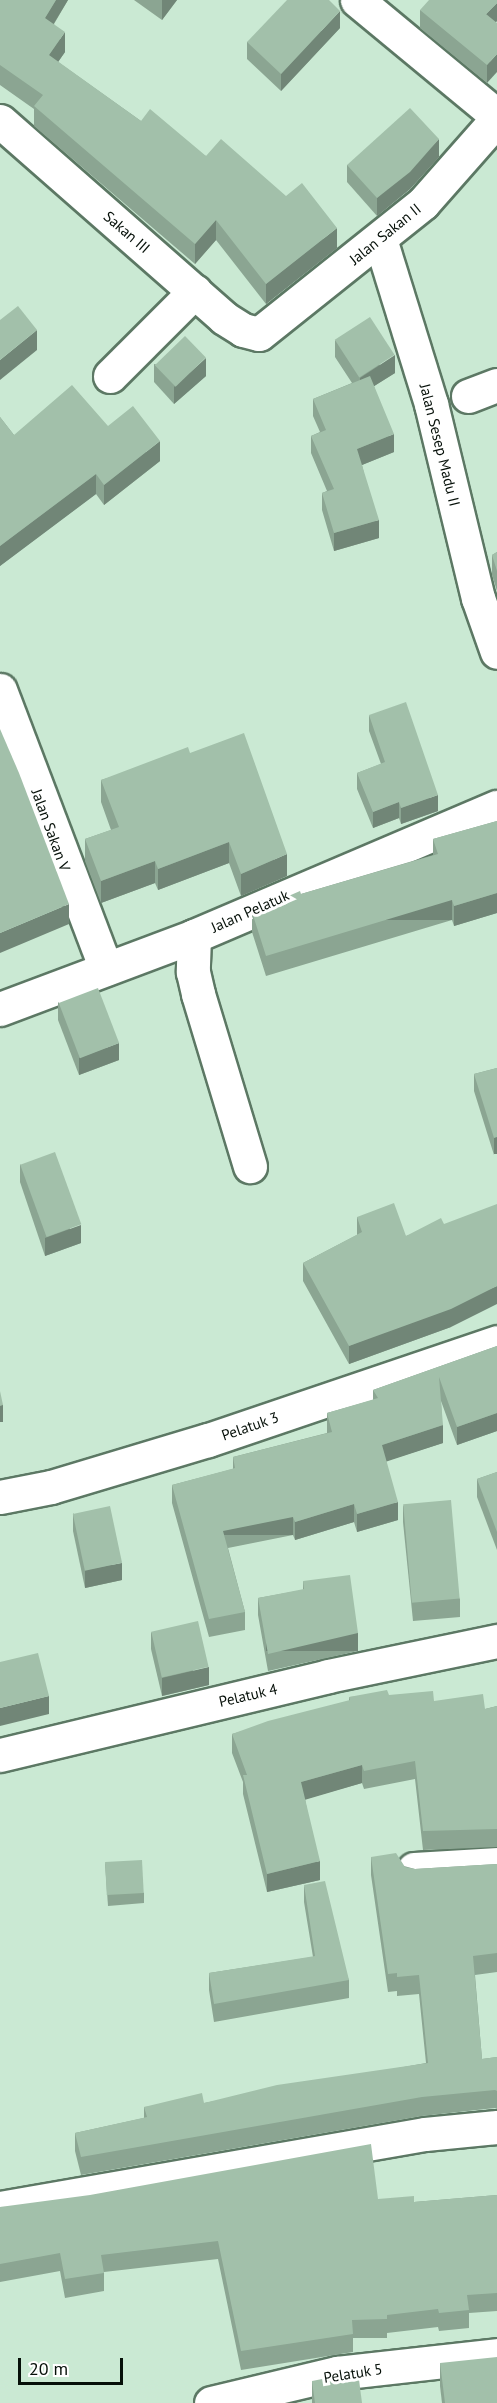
<!DOCTYPE html>
<html>
<head>
<meta charset="utf-8">
<style>
  body { margin:0 }
  #map { position:relative; width:497px; height:2403px; overflow:hidden; background:#cae9d3; font-family:"PT Sans",sans-serif }
  div>[style] { position:absolute }
  .roads { filter:drop-shadow(2px 0 #5c7864) drop-shadow(-2px 0 #5c7864) drop-shadow(0 2px #5c7864) drop-shadow(0 -2px #5c7864) }
  .minor>* { height:33px; margin:-16.5px; padding:0 16.5px; transform-origin:16.5px; border-radius:16.5px; background:#fff }
  .wall>* { inset:0; background:#8ba592 }
  .shaded-wall>* { inset:0; background:#718677; transform-origin:0 0 }
  .building>* { inset:0; background:#a2c0aa; transform-origin:0 0 }
  span { translate:-50% -50%; white-space:nowrap; text-align:center; line-height:1.15; -webkit-text-stroke:6px #fff; paint-order:stroke }
  .street-label { font-size:15px; color:#061009 }
  .scale { position:absolute; left:18px; top:2358px; width:105px; height:27px; box-sizing:border-box; border:3px solid #061009; border-top:0; padding-left:8px; font-size:18px; line-height:21px; white-space:nowrap; color:#061009; -webkit-text-stroke:4px #fff; paint-order:stroke }
</style>
</head>
<body>
<div id="map">
  <div class="roads">
    <div class="minor">
      <i style="left:357px;top:0;width:182px;rotate:39.6deg"></i>
      <i style="left:0;top:121px;width:298px;rotate:41.3deg"></i>
      <i style="left:224px;top:318px;width:22px;rotate:32deg"></i>
      <i style="left:243px;top:330px;width:16px;rotate:14deg"></i>
      <i style="left:259px;top:334px;width:210px;rotate:-38.6deg"></i>
      <i style="left:423px;top:203px;width:112px;rotate:-48.6deg"></i>
      <i style="left:380px;top:239px;width:173px;rotate:72.8deg"></i>
      <i style="left:431px;top:404px;width:200px;rotate:76.4deg"></i>
      <i style="left:478px;top:598px;width:57px;rotate:70.6deg"></i>
      <i style="left:110px;top:376px;width:120px;rotate:-45deg"></i>
      <i style="left:468px;top:396px;width:31px;rotate:-21deg"></i>
      <i style="left:0;top:690px;width:298px;rotate:69.2deg"></i>
      <i style="left:194px;top:936px;width:36px;rotate:92deg"></i>
      <i style="left:193px;top:972px;width:23px;rotate:77deg"></i>
      <i style="left:198px;top:994px;width:180px;rotate:73.2deg"></i>
      <i style="left:0;top:1009px;width:207px;rotate:-20.6deg"></i>
      <i style="left:194px;top:936px;width:329px;rotate:-23.1deg"></i>
      <i style="left:0;top:1497px;width:52px;rotate:-11.1deg"></i>
      <i style="left:51px;top:1487px;width:164px;rotate:-16.7deg"></i>
      <i style="left:208px;top:1440px;width:305px;rotate:-18.7deg"></i>
      <i style="left:0;top:1755px;width:337px;rotate:-13.5deg"></i>
      <i style="left:328px;top:1676px;width:173px;rotate:-11.7deg"></i>
      <i style="left:414px;top:1869px;width:83px;rotate:-3.4deg"></i>
      <i style="left:0;top:2208px;width:431px;rotate:-9.9deg"></i>
      <i style="left:425px;top:2134px;width:72px;rotate:-5.6deg"></i>
      <i style="left:211px;top:2403px;width:130px;rotate:-13.4deg"></i>
      <i style="left:337px;top:2373px;width:161px;rotate:-6.4deg"></i>
    </div>
  </div>
  <div class="wall">
    <i style="clip-path:polygon(0 0,68px 0,54px 24px,65px 52px,58px 62px,141px 121px,206px 156px,337px 248px,266px 304px,216px 240px,195px 264px,34px 126px,34px 109px,0 85px)"></i>
    <i style="clip-path:polygon(134px 0,177px 0,162px 20px)"></i>
    <i style="clip-path:polygon(420px 10px,497px 21px,496px 22px,487px 83px,420px 28px)"></i>
    <i style="clip-path:polygon(340px 28px,281px 91px,247px 59px,247px 42px)"></i>
    <i style="clip-path:polygon(439px 157px,410px 189px,377px 216px,347px 182px,347px 165px)"></i>
    <i style="clip-path:polygon(335px 340px,395px 373px,374px 386px,394px 452px,362px 465px,379px 538px,334px 551px,322px 510px,322px 493px,327px 491px,311px 453px,311px 436px,320px 432px,313px 416px,313px 399px,352px 383px,335px 357px)"></i>
    <i style="clip-path:polygon(154px 364px,206px 376px,174px 404px,154px 382px)"></i>
    <i style="clip-path:polygon(0 417px,14px 435px,108px 426px,160px 461px,104px 505px,96px 494px,0 566px)"></i>
    <i style="clip-path:polygon(497px 552px,497px 591px,492px 575px,492px 555px)"></i>
    <i style="clip-path:polygon(369px 715px,438px 811px,401px 824px,399px 818px,373px 828px,357px 789px,357px 773px,381px 764px,369px 731px)"></i>
    <i style="clip-path:polygon(190px 753px,287px 876px,241px 896px,229px 863px,158px 890px,155px 883px,101px 903px,85px 861px,85px 839px,111px 830px,101px 802px,101px 780px)"></i>
    <i style="clip-path:polygon(497px 821px,497px 913px,454px 926px,452px 920px,266px 976px,252px 932px,252px 912px,301px 894px,433px 855px,433px 839px)"></i>
    <i style="clip-path:polygon(58px 1002px,119px 1060px,79px 1075px,58px 1020px)"></i>
    <i style="clip-path:polygon(497px 1068px,494px 1155px,474px 1091px,474px 1074px)"></i>
    <i style="clip-path:polygon(20px 1164px,81px 1243px,45px 1256px,20px 1182px)"></i>
    <i style="clip-path:polygon(357px 1217px,406px 1236px,444px 1224px,451px 1327px,349px 1364px,303px 1281px,303px 1263px,357px 1235px)"></i>
    <i style="clip-path:polygon(497px 1346px,497px 1431px,457px 1445px,441px 1401px,443px 1443px,386px 1461px,398px 1520px,357px 1532px,354px 1522px,295px 1540px,293px 1535px,228px 1548px,245px 1612px,245px 1630px,209px 1637px,172px 1503px,172px 1485px,233px 1469px,233px 1457px,327px 1433px,327px 1413px,373px 1400px,373px 1390px)"></i>
    <i style="clip-path:polygon(497px 1472px,497px 1550px,477px 1497px,477px 1479px)"></i>
    <i style="clip-path:polygon(403px 1505px,460px 1599px,460px 1617px,413px 1621px,403px 1522px)"></i>
    <i style="clip-path:polygon(73px 1513px,122px 1580px,85px 1588px,73px 1531px)"></i>
    <i style="clip-path:polygon(303px 1581px,358px 1651px,268px 1671px,258px 1615px,258px 1598px,303px 1590px)"></i>
    <i style="clip-path:polygon(151px 1632px,209px 1685px,162px 1696px,151px 1649px)"></i>
    <i style="clip-path:polygon(389px 1695px,434px 1701px,485px 1709px,497px 1706px,497px 1847px,423px 1850px,415px 1779px,364px 1789px,362px 1783px,305px 1799px,320px 1880px,267px 1892px,243px 1794px,243px 1782px,232px 1753px,232px 1734px,349px 1701px,349px 1697px)"></i>
    <i style="clip-path:polygon(371px 1857px,415px 1869px,497px 1864px,497px 1972px,475px 1975px,482px 2059px,497px 2057px,497px 2109px,495px 2108px,422px 2116px,81px 2175px,75px 2151px,75px 2133px,144px 2118px,144px 2107px,204px 2103px,426px 2063px,419px 1994px,397px 1996px,397px 1991px,388px 1992px,371px 1875px)"></i>
    <i style="clip-path:polygon(105px 1863px,144px 1893px,144px 1903px,108px 1906px)"></i>
    <i style="clip-path:polygon(304px 1885px,349px 1980px,349px 1998px,214px 2022px,209px 1990px,209px 1973px,313px 1957px,304px 1902px)"></i>
    <i style="clip-path:polygon(497px 2195px,497px 2311px,469px 2313px,469px 2328px,439px 2331px,438px 2327px,387px 2333px,387px 2338px,353px 2338px,353px 2352px,241px 2370px,218px 2259px,104px 2272px,104px 2291px,65px 2298px,60px 2271px,0 2282px,0 2207px,378px 2199px,414px 2202px)"></i>
    <i style="clip-path:polygon(440px 2363px,497px 2403px,442px 2403px,440px 2386px)"></i>
    <i style="clip-path:polygon(312px 2381px,362px 2403px,312px 2403px)"></i>
  </div>
  <div class="shaded-wall">
    <i style="clip-path:polygon(56px 0,68px 0,45px 38px,45px 18px)"></i>
    <i style="clip-path:polygon(162px 0,177px 0,162px 20px)"></i>
    <i style="clip-path:polygon(497px 3px,497px 21px,486px 31px,486px 14px)"></i>
    <i style="clip-path:polygon(340px 11px,340px 28px,281px 91px,281px 74px)"></i>
    <i style="clip-path:polygon(65px 32px,65px 52px,49px 75px,49px 55px)"></i>
    <i style="clip-path:polygon(497px 54px,497px 72px,487px 83px,487px 65px)"></i>
    <i style="clip-path:polygon(439px 139px,439px 157px,410px 189px,377px 216px,377px 198px)"></i>
    <i style="clip-path:polygon(216px 220px,216px 240px,195px 264px,195px 244px)"></i>
    <i style="clip-path:polygon(337px 228px,337px 248px,266px 304px,266px 284px)"></i>
    <i style="clip-path:polygon(37px 330px,37px 350px,0 380px,0 360px)"></i>
    <i style="clip-path:polygon(395px 355px,395px 373px,360px 395px,360px 378px)"></i>
    <i style="clip-path:polygon(206px 358px,206px 376px,174px 404px,174px 387px)"></i>
    <i style="clip-path:polygon(394px 434px,394px 452px,357px 467px,357px 449px)"></i>
    <i style="clip-path:polygon(160px 441px,160px 461px,104px 505px,104px 485px)"></i>
    <i style="clip-path:polygon(96px 474px,96px 494px,0 566px,0 546px)"></i>
    <i style="clip-path:polygon(379px 520px,379px 538px,334px 551px,334px 533px)"></i>
    <i style="clip-path:polygon(438px 795px,438px 811px,401px 824px,401px 808px)"></i>
    <i style="clip-path:polygon(399px 802px,399px 818px,373px 828px,373px 812px)"></i>
    <i style="clip-path:polygon(229px 842px,229px 863px,158px 890px,158px 869px)"></i>
    <i style="clip-path:polygon(287px 854px,287px 876px,241px 896px,241px 874px)"></i>
    <i style="clip-path:polygon(155px 861px,155px 883px,101px 903px,101px 881px)"></i>
    <i style="clip-path:polygon(497px 893px,497px 913px,454px 926px,454px 906px)"></i>
    <i style="left:452px;top:900px;width:20px;height:194px;rotate:90deg"></i>
    <i style="clip-path:polygon(69px 904px,69px 924px,0 953px,0 933px)"></i>
    <i style="clip-path:polygon(119px 1043px,119px 1060px,79px 1075px,79px 1058px)"></i>
    <i style="left:497px;top:1137px;width:17px;height:3px;rotate:90deg"></i>
    <i style="clip-path:polygon(81px 1225px,81px 1243px,45px 1256px,45px 1238px)"></i>
    <i style="clip-path:polygon(497px 1286px,497px 1304px,451px 1327px,349px 1364px,349px 1346px)"></i>
    <i style="left:3px;top:1405px;width:17px;height:3px;rotate:90deg"></i>
    <i style="clip-path:polygon(497px 1413px,497px 1431px,457px 1445px,457px 1427px)"></i>
    <i style="clip-path:polygon(443px 1425px,443px 1443px,382px 1463px,382px 1445px)"></i>
    <i style="clip-path:polygon(398px 1502px,398px 1520px,357px 1532px,357px 1514px)"></i>
    <i style="clip-path:polygon(354px 1504px,354px 1522px,295px 1540px,295px 1522px)"></i>
    <i style="left:293px;top:1517px;width:18px;height:71px;rotate:90deg"></i>
    <i style="clip-path:polygon(122px 1563px,122px 1580px,85px 1588px,85px 1570px)"></i>
    <i style="left:358px;top:1633px;width:18px;height:92px;rotate:90deg"></i>
    <i style="clip-path:polygon(209px 1667px,209px 1685px,162px 1696px,162px 1678px)"></i>
    <i style="clip-path:polygon(49px 1696px,49px 1714px,0 1726px,0 1708px)"></i>
    <i style="clip-path:polygon(362px 1765px,362px 1783px,301px 1801px,301px 1782px)"></i>
    <i style="clip-path:polygon(320px 1861px,320px 1880px,267px 1892px,267px 1874px)"></i>
  </div>
  <div class="building">
    <i style="clip-path:polygon(0 0,56px 0,45px 18px,65px 32px,49px 55px,141px 121px,150px 109px,206px 156px,221px 139px,286px 196px,302px 183px,337px 228px,266px 284px,216px 220px,195px 244px,34px 106px,43px 95px,0 65px)"></i>
    <i style="clip-path:polygon(287px 0,329px 0,340px 11px,281px 74px,247px 42px)"></i>
    <i style="clip-path:polygon(429px 0,497px 0,497px 3px,486px 14px,497px 23px,497px 54px,487px 65px,420px 10px)"></i>
    <i style="clip-path:polygon(410px 108px,439px 139px,410px 172px,377px 198px,347px 165px)"></i>
    <i style="clip-path:polygon(18px 306px,37px 330px,0 360px,0 320px)"></i>
    <i style="left:370px;top:317px;width:45px;height:42px;rotate:57deg"></i>
    <i style="left:185px;top:336px;width:30px;height:42px;rotate:46deg"></i>
    <i style="clip-path:polygon(370px 376px,394px 434px,357px 449px,379px 520px,334px 533px,322px 493px,334px 489px,311px 436px,326px 430px,313px 399px)"></i>
    <i style="clip-path:polygon(72px 385px,108px 426px,133px 406px,160px 441px,104px 485px,96px 474px,0 546px,0 417px,14px 435px)"></i>
    <i style="clip-path:polygon(497px 552px,497px 571px,492px 555px)"></i>
    <i style="clip-path:polygon(406px 702px,438px 795px,401px 808px,399px 802px,373px 812px,357px 773px,385px 762px,369px 715px)"></i>
    <i style="clip-path:polygon(0 729px,19px 773px,69px 904px,0 933px)"></i>
    <i style="clip-path:polygon(244px 733px,287px 854px,241px 874px,229px 842px,158px 869px,155px 861px,101px 881px,85px 839px,119px 827px,101px 780px,188px 747px,190px 753px)"></i>
    <i style="clip-path:polygon(497px 821px,497px 893px,454px 906px,452px 900px,266px 956px,252px 912px,300px 891px,301px 894px,438px 854px,433px 839px)"></i>
    <i style="left:98px;top:988px;width:59px;height:42px;rotate:69deg"></i>
    <i style="clip-path:polygon(497px 1068px,497px 1137px,494px 1138px,474px 1074px)"></i>
    <i style="left:55px;top:1152px;width:77px;height:37px;rotate:70deg"></i>
    <i style="clip-path:polygon(394px 1203px,406px 1236px,441px 1218px,444px 1224px,497px 1204px,497px 1286px,451px 1309px,349px 1346px,303px 1263px,362px 1232px,357px 1217px)"></i>
    <i style="clip-path:polygon(497px 1346px,497px 1413px,457px 1427px,439px 1377px,443px 1425px,382px 1445px,398px 1502px,357px 1514px,354px 1504px,295px 1522px,293px 1517px,223px 1531px,245px 1612px,209px 1619px,172px 1485px,235px 1468px,233px 1457px,332px 1432px,327px 1413px,378px 1398px,373px 1390px)"></i>
    <i style="clip-path:polygon(0 1391px,3px 1405px,0 1406px)"></i>
    <i style="clip-path:polygon(497px 1472px,497px 1532px,477px 1479px)"></i>
    <i style="left:451px;top:1500px;width:99px;height:48px;rotate:85deg"></i>
    <i style="left:110px;top:1506px;width:58px;height:38px;rotate:78deg"></i>
    <i style="clip-path:polygon(350px 1575px,358px 1633px,268px 1654px,258px 1598px,304px 1589px,303px 1581px)"></i>
    <i style="left:198px;top:1621px;width:47px;height:48px;rotate:77deg"></i>
    <i style="clip-path:polygon(38px 1653px,49px 1696px,0 1708px,0 1662px)"></i>
    <i style="clip-path:polygon(387px 1690px,389px 1695px,433px 1691px,434px 1701px,483px 1694px,485px 1709px,497px 1706px,497px 1829px,423px 1831px,415px 1761px,364px 1771px,362px 1765px,301px 1782px,320px 1861px,267px 1874px,243px 1775px,247px 1775px,232px 1734px,268px 1721px,350px 1700px,349px 1697px)"></i>
    <i style="clip-path:polygon(396px 1853px,405px 1867px,415px 1869px,497px 1864px,497px 1953px,473px 1956px,482px 2059px,497px 2057px,497px 2091px,495px 2090px,422px 2097px,81px 2157px,75px 2133px,147px 2117px,144px 2107px,202px 2093px,204px 2103px,277px 2085px,428px 2063px,419px 1975px,397px 1977px,397px 1973px,388px 1974px,371px 1857px)"></i>
    <i style="left:142px;top:1860px;width:33px;height:37px;rotate:87deg"></i>
    <i style="clip-path:polygon(325px 1881px,349px 1980px,214px 2004px,209px 1973px,315px 1956px,304px 1885px)"></i>
    <i style="clip-path:polygon(371px 2144px,378px 2199px,414px 2196px,414px 2202px,497px 2195px,497px 2293px,467px 2295px,469px 2310px,439px 2313px,438px 2309px,387px 2315px,387px 2319px,352px 2320px,353px 2334px,241px 2351px,218px 2241px,101px 2255px,104px 2273px,65px 2279px,60px 2253px,0 2264px,0 2207px,90px 2195px)"></i>
    <i style="clip-path:polygon(497px 2357px,497px 2403px,445px 2403px,440px 2363px)"></i>
    <i style="clip-path:polygon(358px 2372px,362px 2403px,315px 2403px,312px 2381px)"></i>
  </div>
  <div class="street-label">
    <span style="left:127px;top:232px;rotate:41deg">Sakan III</span>
    <span style="left:385px;top:234px;rotate:-39deg">Jalan Sakan II</span>
    <span style="left:440px;top:445px;rotate:76deg">Jalan Sesep Madu II</span>
    <span style="left:51px;top:830px;rotate:70deg">Jalan Sakan V</span>
    <span style="left:250px;top:911px;rotate:-24deg">Jalan Pelatuk</span>
    <span style="left:250px;top:1426px;rotate:-19deg">Pelatuk 3</span>
    <span style="left:248px;top:1695px;rotate:-13deg">Pelatuk 4</span>
    <span style="left:353px;top:2373px;rotate:-9deg">Pelatuk 5</span>
  </div>
  <div class="scale">20 m</div>
</div>
</body>
</html>
